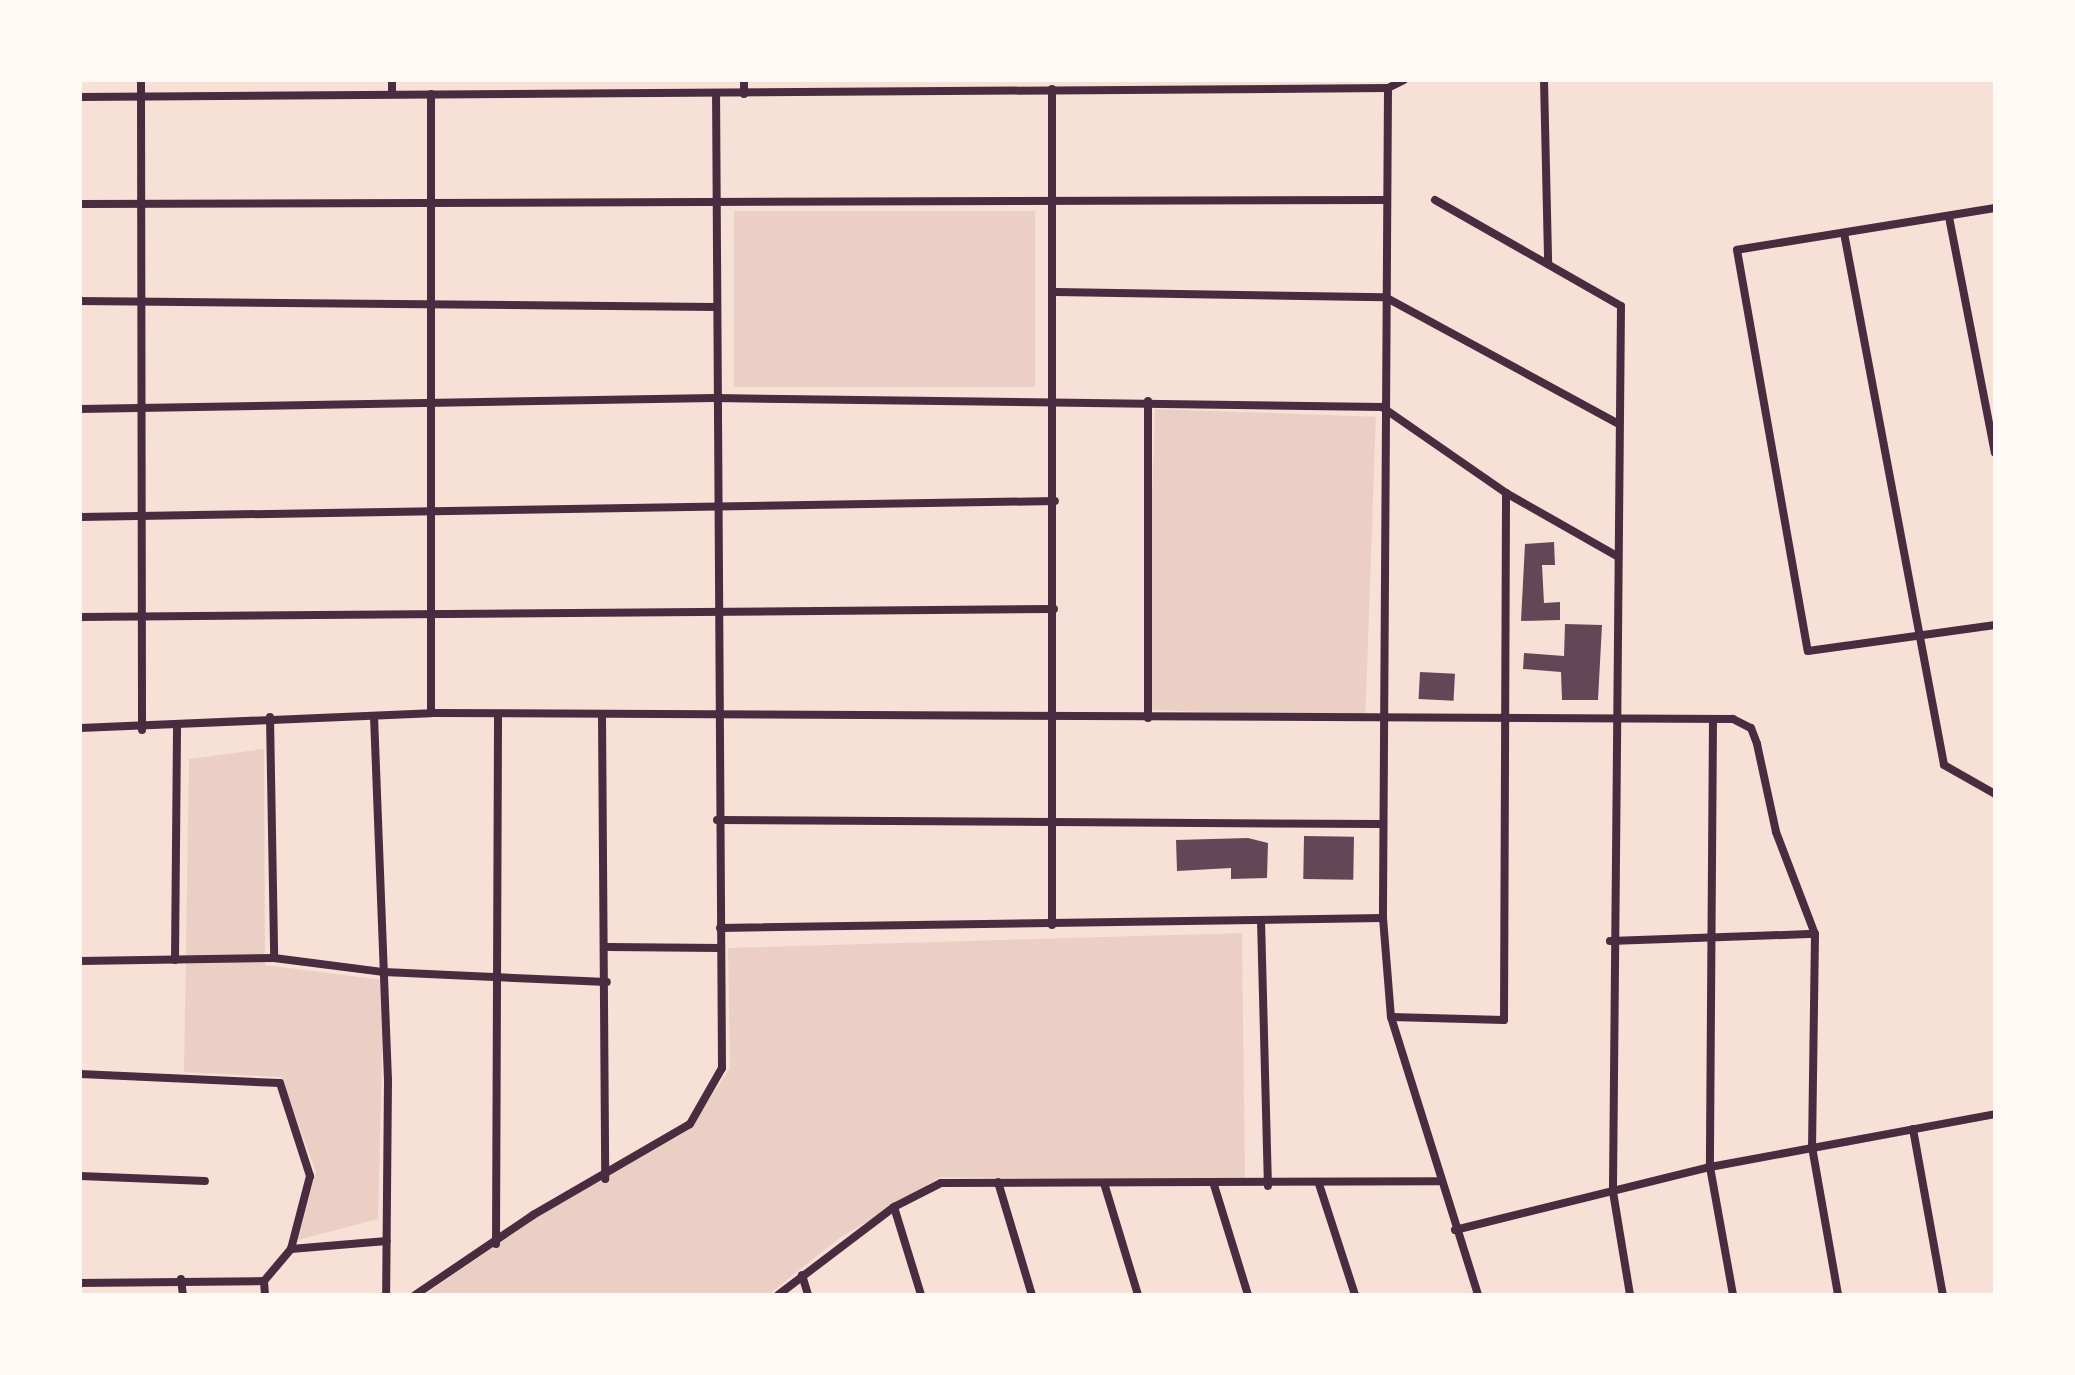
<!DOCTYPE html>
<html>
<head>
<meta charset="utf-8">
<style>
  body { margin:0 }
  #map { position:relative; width:2075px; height:1375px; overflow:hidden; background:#f7e1d7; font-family:Montserrat,sans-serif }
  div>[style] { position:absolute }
  .green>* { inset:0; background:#ebcfc5; transform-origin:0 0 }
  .building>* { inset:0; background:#644757; transform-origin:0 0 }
  .minor>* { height:8px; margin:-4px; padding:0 4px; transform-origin:4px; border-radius:4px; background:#4a2c40 }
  span { translate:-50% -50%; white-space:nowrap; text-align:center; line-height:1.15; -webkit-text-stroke:6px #fffaf5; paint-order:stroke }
  .frame { position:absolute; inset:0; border:82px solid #fffaf5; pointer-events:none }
</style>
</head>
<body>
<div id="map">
  <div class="green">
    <i style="left:734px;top:211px;width:301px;height:176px"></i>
    <i style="left:1155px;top:409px;width:221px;height:301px;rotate:2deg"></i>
    <i style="clip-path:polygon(264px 749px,265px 965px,384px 980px,378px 1219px,298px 1240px,316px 1172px,281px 1077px,184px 1072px,189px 759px)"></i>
    <i style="clip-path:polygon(1242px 933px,1245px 1181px,940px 1177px,837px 1240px,768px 1295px,424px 1295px,537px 1217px,689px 1130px,730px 1068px,728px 948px)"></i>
  </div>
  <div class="building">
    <i style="clip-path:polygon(1554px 542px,1555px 565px,1542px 565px,1544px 603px,1560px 602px,1560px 620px,1521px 621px,1525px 544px)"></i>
    <i style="clip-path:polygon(1565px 624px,1602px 625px,1598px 700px,1562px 700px,1561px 672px,1523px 669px,1524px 653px,1564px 656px)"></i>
    <i style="left:1420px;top:672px;width:35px;height:27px;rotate:3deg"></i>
    <i style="left:1304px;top:836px;width:50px;height:43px;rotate:1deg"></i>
    <i style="clip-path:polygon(1248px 838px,1268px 843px,1267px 878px,1231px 879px,1231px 868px,1177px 871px,1176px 840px)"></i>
  </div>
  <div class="minor">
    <i style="left:141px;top:80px;width:650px;rotate:89.91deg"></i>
    <i style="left:1544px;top:80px;width:183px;rotate:88.7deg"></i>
    <i style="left:1388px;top:88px;width:830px;rotate:90.35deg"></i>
    <i style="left:1383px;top:918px;width:99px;rotate:85.4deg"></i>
    <i style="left:1391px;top:1017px;width:291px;rotate:72.6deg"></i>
    <i style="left:1052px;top:89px;width:836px;rotate:90deg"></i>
    <i style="left:392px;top:94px;width:14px;rotate:-90deg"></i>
    <i style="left:744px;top:94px;width:14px;rotate:-90deg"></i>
    <i style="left:80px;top:97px;width:1308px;rotate:-0.39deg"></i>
    <i style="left:1388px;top:88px;width:18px;rotate:-27deg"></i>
    <i style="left:1435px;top:200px;width:214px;rotate:29.7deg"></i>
    <i style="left:1621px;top:306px;width:886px;rotate:90.52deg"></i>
    <i style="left:1613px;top:1192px;width:104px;rotate:80.6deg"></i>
    <i style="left:80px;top:204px;width:1305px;rotate:-0.18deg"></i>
    <i style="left:1995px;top:208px;width:261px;rotate:170.8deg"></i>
    <i style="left:1737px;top:250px;width:407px;rotate:80deg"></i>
    <i style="left:1808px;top:651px;width:189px;rotate:-7.9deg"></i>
    <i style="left:1949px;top:217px;width:240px;rotate:79deg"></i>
    <i style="left:1844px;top:233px;width:541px;rotate:79.35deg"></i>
    <i style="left:1944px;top:765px;width:59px;rotate:29.6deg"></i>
    <i style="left:1055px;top:292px;width:330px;rotate:0.9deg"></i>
    <i style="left:1385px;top:297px;width:266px;rotate:28.5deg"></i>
    <i style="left:80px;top:301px;width:635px;rotate:0.54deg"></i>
    <i style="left:80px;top:409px;width:634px;rotate:-0.99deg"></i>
    <i style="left:714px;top:398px;width:668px;rotate:0.77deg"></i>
    <i style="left:1382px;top:407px;width:151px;rotate:34.7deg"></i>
    <i style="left:1506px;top:493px;width:128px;rotate:29.6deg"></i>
    <i style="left:80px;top:517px;width:975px;rotate:-0.94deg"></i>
    <i style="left:80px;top:617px;width:974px;rotate:-0.47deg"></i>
    <i style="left:431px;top:713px;width:619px;rotate:-90deg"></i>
    <i style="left:602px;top:715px;width:464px;rotate:89.6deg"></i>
    <i style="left:374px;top:716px;width:364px;rotate:87.8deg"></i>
    <i style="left:388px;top:1080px;width:215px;rotate:90.5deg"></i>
    <i style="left:270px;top:717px;width:241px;rotate:89deg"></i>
    <i style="left:1148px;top:718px;width:317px;rotate:-90deg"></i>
    <i style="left:1713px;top:719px;width:448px;rotate:90.4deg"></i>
    <i style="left:1710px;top:1167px;width:130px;rotate:79.8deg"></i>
    <i style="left:80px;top:728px;width:351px;rotate:-2.4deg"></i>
    <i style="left:431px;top:713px;width:1302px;rotate:0.26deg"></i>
    <i style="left:1733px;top:719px;width:20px;rotate:27deg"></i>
    <i style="left:1751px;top:728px;width:17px;rotate:69deg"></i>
    <i style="left:1757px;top:744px;width:90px;rotate:77.8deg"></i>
    <i style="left:1776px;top:832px;width:109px;rotate:69.1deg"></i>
    <i style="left:1815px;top:934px;width:213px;rotate:90.8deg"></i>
    <i style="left:1812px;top:1147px;width:150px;rotate:80deg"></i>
    <i style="left:717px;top:820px;width:664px;rotate:0.35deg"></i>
    <i style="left:1261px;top:920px;width:266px;rotate:88.5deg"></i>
    <i style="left:720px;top:928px;width:663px;rotate:-0.86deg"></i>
    <i style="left:1610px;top:941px;width:205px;rotate:-2deg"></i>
    <i style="left:608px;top:947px;width:112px;rotate:0.5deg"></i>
    <i style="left:175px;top:960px;width:231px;rotate:-89.5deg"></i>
    <i style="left:80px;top:961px;width:194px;rotate:-0.9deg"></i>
    <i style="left:274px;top:958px;width:111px;rotate:7.3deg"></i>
    <i style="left:384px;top:972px;width:223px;rotate:2.6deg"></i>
    <i style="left:1391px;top:1017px;width:113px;rotate:1.5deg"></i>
    <i style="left:1504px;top:1020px;width:527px;rotate:-89.78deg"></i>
    <i style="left:80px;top:1074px;width:200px;rotate:2.6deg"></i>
    <i style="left:280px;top:1083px;width:98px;rotate:72.1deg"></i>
    <i style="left:310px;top:1176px;width:75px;rotate:104.6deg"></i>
    <i style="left:1913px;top:1129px;width:169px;rotate:79.8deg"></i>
    <i style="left:80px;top:1176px;width:125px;rotate:2.3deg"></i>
    <i style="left:998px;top:1182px;width:118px;rotate:73.3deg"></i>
    <i style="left:1104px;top:1183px;width:117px;rotate:73.1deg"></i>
    <i style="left:1319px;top:1184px;width:117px;rotate:72deg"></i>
    <i style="left:1214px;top:1185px;width:115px;rotate:72.8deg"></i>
    <i style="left:894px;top:1207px;width:92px;rotate:72.9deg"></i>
    <i style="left:1455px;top:1230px;width:263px;rotate:-13.9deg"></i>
    <i style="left:1710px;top:1167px;width:290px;rotate:-10.5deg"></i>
    <i style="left:496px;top:1244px;width:530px;rotate:-89.78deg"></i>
    <i style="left:802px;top:1275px;width:21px;rotate:73deg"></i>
    <i style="left:181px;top:1279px;width:16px;rotate:83deg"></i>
    <i style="left:264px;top:1281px;width:42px;rotate:-49.8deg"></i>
    <i style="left:291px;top:1249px;width:96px;rotate:-4.8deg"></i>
    <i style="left:264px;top:1281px;width:14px;rotate:86deg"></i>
    <i style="left:80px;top:1283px;width:184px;rotate:-0.6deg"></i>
    <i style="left:415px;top:1295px;width:143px;rotate:-34.1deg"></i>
    <i style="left:533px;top:1215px;width:181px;rotate:-30.1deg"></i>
    <i style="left:690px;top:1124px;width:64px;rotate:-60.3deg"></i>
    <i style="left:722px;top:1068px;width:972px;rotate:-90.35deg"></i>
    <i style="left:778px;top:1295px;width:146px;rotate:-37.2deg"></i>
    <i style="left:894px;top:1207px;width:53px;rotate:-27.1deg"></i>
    <i style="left:941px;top:1183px;width:497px;rotate:-0.2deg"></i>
  </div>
  <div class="frame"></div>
</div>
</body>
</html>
